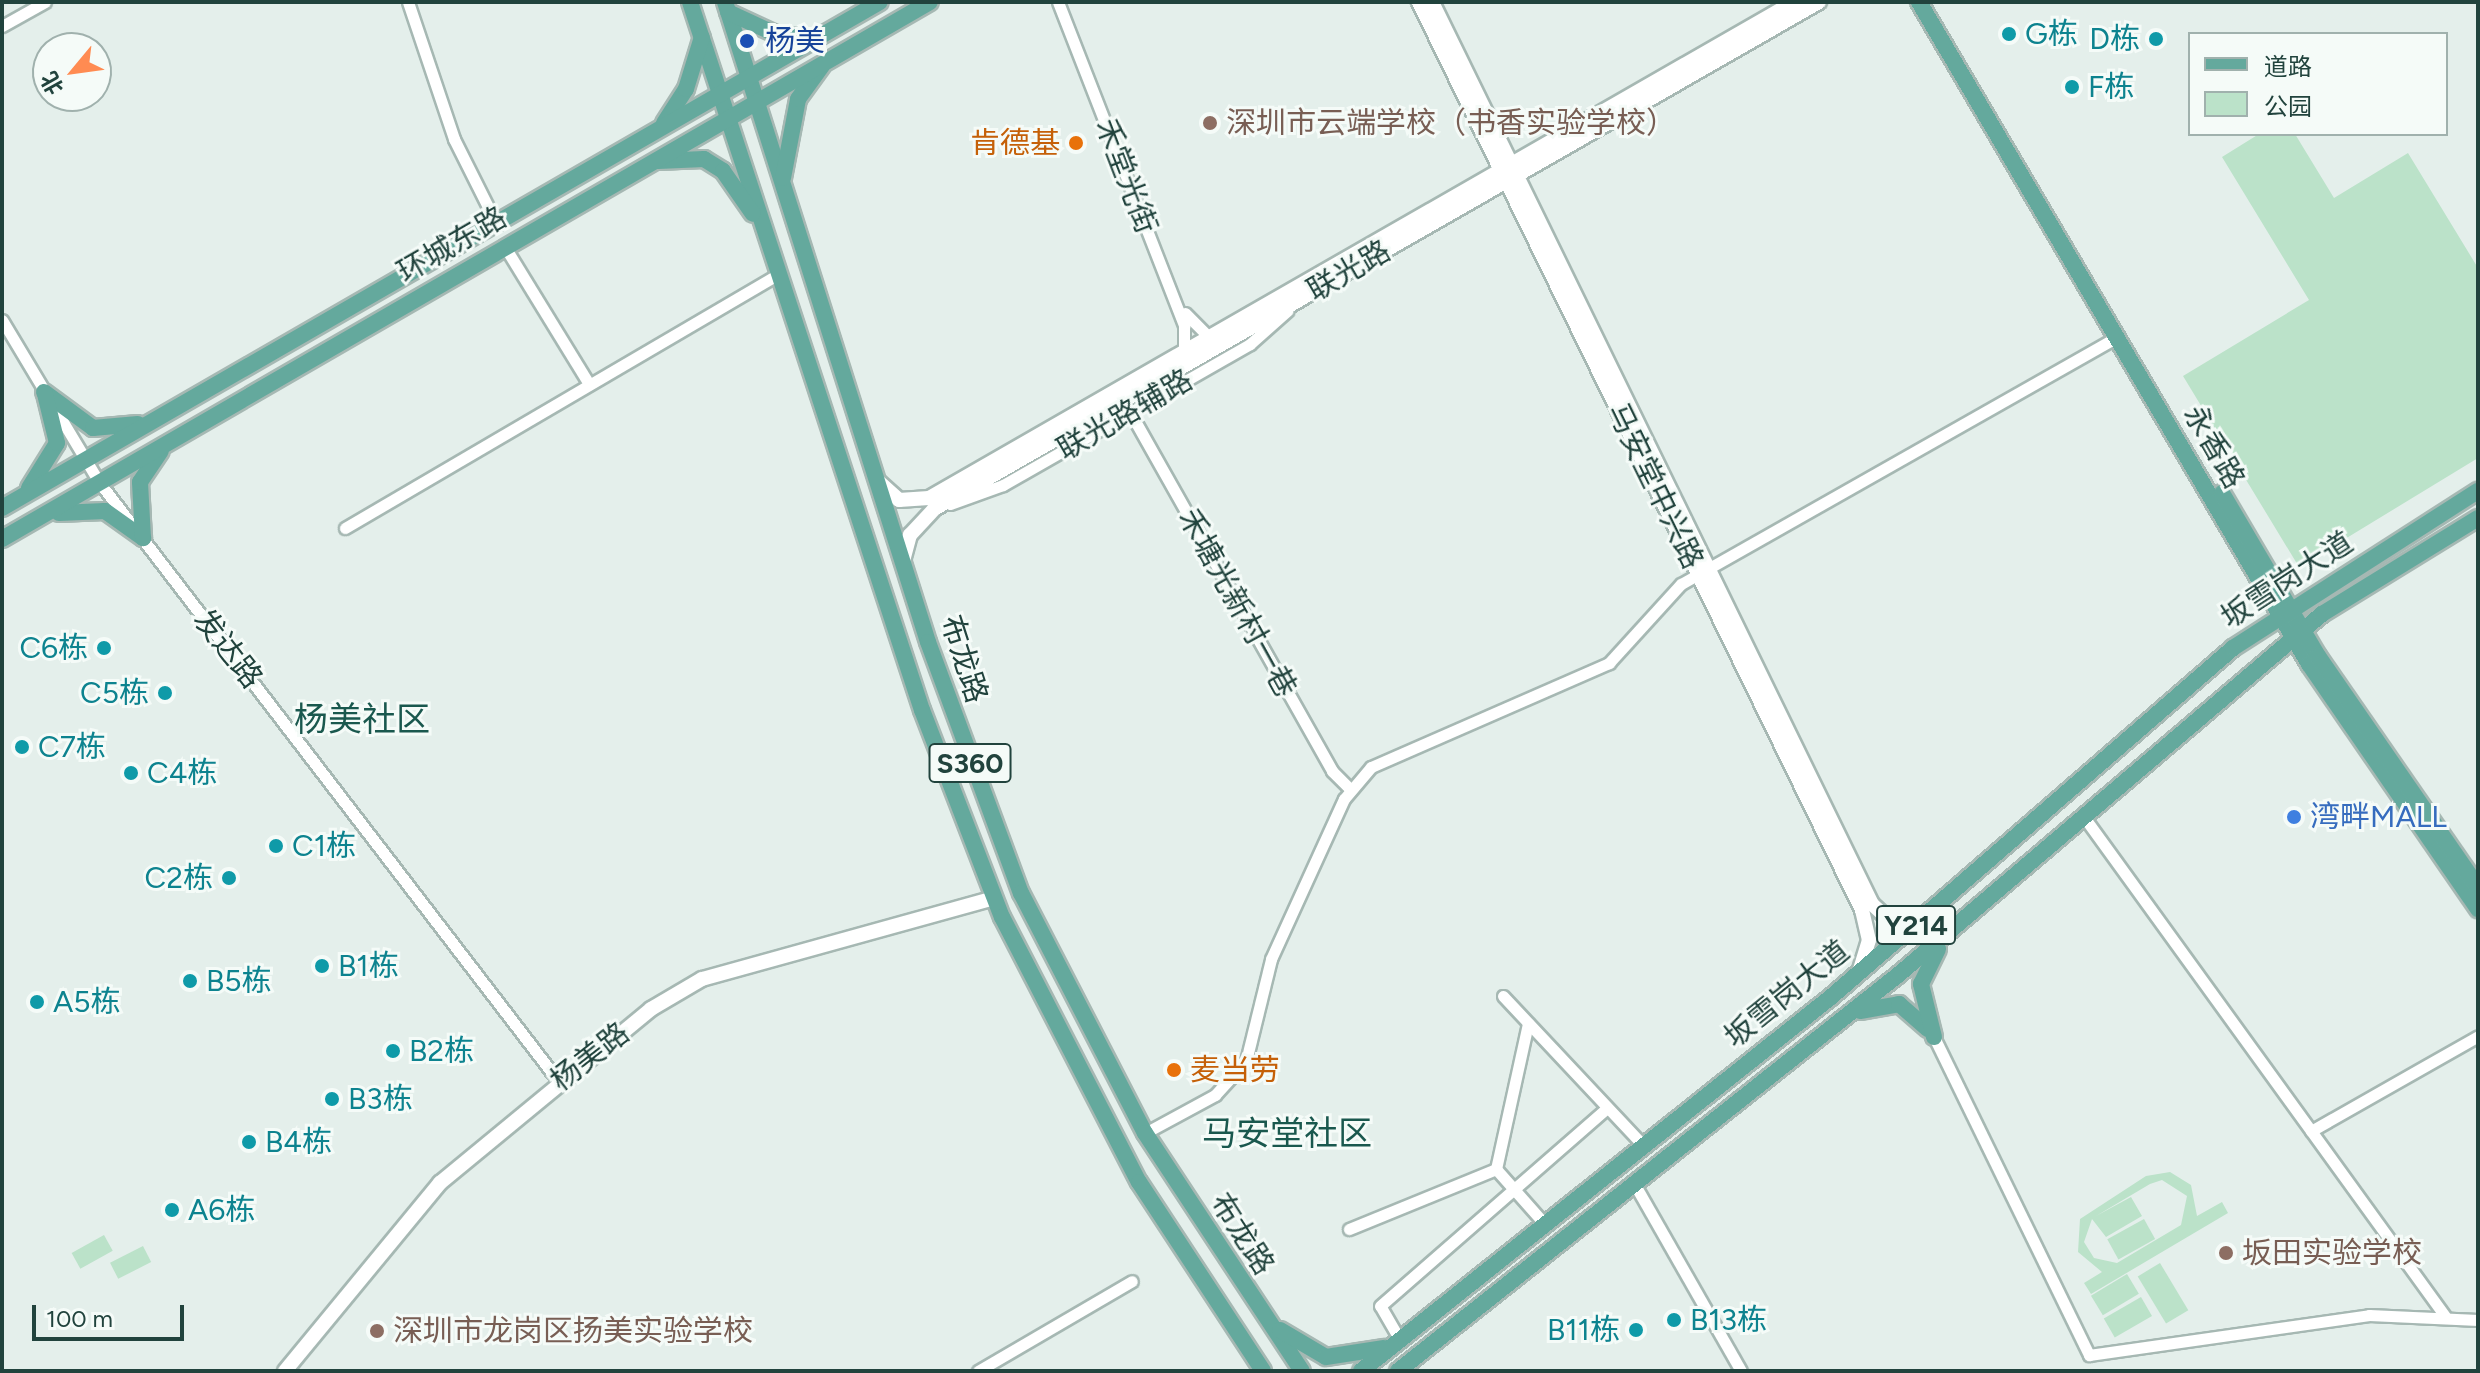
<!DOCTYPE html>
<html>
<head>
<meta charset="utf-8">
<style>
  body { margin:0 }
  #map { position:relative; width:2480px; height:1373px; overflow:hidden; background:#e4efeb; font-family:Figtree,"Noto Sans SC",sans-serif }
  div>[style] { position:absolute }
  .green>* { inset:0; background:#bbe2c9; transform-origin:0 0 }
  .roads { filter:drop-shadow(2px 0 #a6b8b3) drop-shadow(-2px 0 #a6b8b3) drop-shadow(0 2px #a6b8b3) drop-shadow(0 -2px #a6b8b3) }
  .minor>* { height:11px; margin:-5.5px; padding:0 5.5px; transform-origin:5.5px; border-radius:5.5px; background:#fff }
  .tertiary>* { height:14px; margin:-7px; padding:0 7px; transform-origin:7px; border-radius:7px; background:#fff }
  .primary>* { height:16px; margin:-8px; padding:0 8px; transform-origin:8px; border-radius:8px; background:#64a99d }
  .dots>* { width:22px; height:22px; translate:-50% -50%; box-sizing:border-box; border:4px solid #f5fbf8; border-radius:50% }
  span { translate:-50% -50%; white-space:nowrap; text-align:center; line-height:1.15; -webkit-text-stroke:6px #f5fbf8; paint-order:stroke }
  .shield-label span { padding:2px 6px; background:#f5fbf8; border:2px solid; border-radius:6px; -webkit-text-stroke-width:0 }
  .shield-label { font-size:28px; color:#21433d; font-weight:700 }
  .culture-label { font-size:30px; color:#0d838f }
  .left { translate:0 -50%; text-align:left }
  .right { translate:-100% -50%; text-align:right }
  .transit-label { font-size:30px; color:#164399 }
  .education-label { font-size:30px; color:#785e54 }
  .food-label { font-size:30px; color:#c56008 }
  .street-label { font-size:30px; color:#21433d }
  .shop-label { font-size:30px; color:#366cbe }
  .quarter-label { font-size:34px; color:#1a584e }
  .frame { position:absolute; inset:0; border:4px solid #21433d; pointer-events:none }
  .legend { position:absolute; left:2188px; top:32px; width:260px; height:104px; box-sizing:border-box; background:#f5fbf8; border:2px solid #a0b1ad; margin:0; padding:10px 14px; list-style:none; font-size:24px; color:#21433d }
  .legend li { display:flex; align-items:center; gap:16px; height:40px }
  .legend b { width:40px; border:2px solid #a0b1ad }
  .north { position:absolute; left:32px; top:32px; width:80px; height:80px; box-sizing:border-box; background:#f5fbf8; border:2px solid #a0b1ad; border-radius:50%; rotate:241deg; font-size:22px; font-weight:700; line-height:32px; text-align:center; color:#21433d }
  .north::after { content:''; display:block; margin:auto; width:28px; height:36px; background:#ff8b52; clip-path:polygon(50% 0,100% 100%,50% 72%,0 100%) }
  .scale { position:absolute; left:32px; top:1305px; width:152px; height:36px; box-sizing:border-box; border:4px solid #21433d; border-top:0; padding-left:10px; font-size:24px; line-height:28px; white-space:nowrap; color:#21433d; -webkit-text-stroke:6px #f5fbf8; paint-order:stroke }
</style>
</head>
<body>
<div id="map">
  <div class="green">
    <i style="clip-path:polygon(2259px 134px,2295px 134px,2334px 198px,2408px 153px,2478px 268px,2478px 458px,2299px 567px,2183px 376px,2309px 300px,2222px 157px)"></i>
    <i style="clip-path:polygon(evenodd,2170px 1172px,2191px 1185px,2197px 1216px,2222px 1202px,2228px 1213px,2091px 1294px,2084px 1283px,2102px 1272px,2078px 1252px,2080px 1219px,2146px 1176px,2170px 1172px,2162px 1180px,2187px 1196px,2181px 1225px,2117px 1263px,2094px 1258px,2084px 1242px,2092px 1219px,2106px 1237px,2142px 1216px,2131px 1197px,2096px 1216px,2150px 1184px,2162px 1180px)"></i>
    <i style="left:2144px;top:1219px;width:23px;height:42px;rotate:61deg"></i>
    <i style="left:104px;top:1235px;width:18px;height:37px;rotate:61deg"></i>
    <i style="left:143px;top:1246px;width:18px;height:37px;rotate:63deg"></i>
    <i style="left:2160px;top:1263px;width:55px;height:26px;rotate:59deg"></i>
    <i style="left:2127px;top:1274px;width:23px;height:42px;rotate:59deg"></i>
    <i style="left:2141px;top:1297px;width:22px;height:43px;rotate:60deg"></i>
  </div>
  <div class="roads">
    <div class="minor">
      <i style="left:408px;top:2px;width:145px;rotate:71.4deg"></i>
      <i style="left:454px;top:139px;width:94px;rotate:63.4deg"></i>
      <i style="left:1058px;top:2px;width:348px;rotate:68.7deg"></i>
      <i style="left:1184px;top:326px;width:26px;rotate:90deg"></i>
      <i style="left:2px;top:26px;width:49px;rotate:-29.2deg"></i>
      <i style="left:505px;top:247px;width:161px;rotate:58.5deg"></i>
      <i style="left:1185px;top:313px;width:34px;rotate:45deg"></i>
      <i style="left:2px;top:320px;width:189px;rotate:59.1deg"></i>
      <i style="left:99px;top:482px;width:756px;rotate:52.52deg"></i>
      <i style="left:1130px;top:412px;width:412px;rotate:60.6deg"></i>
      <i style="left:1332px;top:771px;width:25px;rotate:45deg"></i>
      <i style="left:950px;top:504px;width:56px;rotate:-19.7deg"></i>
      <i style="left:1003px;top:485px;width:284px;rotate:-29.7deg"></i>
      <i style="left:1250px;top:344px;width:50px;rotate:-41.7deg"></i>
      <i style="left:345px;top:528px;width:501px;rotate:-30.36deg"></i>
      <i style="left:2084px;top:817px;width:616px;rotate:54.12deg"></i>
      <i style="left:1503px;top:996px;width:203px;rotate:46.8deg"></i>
      <i style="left:1934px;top:1037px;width:354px;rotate:64deg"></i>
      <i style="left:2089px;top:1355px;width:283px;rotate:-8.1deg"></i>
      <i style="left:2369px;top:1315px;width:109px;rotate:2.6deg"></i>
      <i style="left:2311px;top:1131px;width:192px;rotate:-29.6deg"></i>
      <i style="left:1145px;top:1133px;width:80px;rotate:-28.5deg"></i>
      <i style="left:1215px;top:1095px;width:46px;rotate:-47.6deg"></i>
      <i style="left:1246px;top:1061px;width:105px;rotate:-76.2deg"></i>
      <i style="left:1271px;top:959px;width:176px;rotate:-65.5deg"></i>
      <i style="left:1344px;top:799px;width:42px;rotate:-49.8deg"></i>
      <i style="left:1371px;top:767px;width:260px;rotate:-23.6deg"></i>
      <i style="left:1609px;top:663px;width:107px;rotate:-47.7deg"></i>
      <i style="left:1681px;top:584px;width:501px;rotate:-29.53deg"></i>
      <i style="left:1496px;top:1169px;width:69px;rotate:48.5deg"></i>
      <i style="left:1635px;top:1185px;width:214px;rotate:60.3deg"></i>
      <i style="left:1349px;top:1229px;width:159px;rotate:-22.2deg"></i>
      <i style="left:1496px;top:1169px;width:149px;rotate:-77.6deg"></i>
      <i style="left:1400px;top:1340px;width:39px;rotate:-120deg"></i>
      <i style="left:1380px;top:1306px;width:301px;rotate:-41.1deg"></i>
      <i style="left:978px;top:1371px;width:178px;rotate:-30.3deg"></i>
    </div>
    <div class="tertiary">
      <i style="left:1419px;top:2px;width:1010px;rotate:63.99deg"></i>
      <i style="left:1862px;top:910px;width:31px;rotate:77deg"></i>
      <i style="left:1869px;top:940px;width:34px;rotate:107deg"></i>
      <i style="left:1432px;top:2px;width:1004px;rotate:64deg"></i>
      <i style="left:1872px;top:904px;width:25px;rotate:43deg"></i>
      <i style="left:1890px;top:921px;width:30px;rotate:-4deg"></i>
      <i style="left:879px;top:482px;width:27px;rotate:42deg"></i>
      <i style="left:899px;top:500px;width:30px;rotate:-4deg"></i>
      <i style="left:929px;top:498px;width:997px;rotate:-29.83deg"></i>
      <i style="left:903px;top:561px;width:27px;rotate:-75deg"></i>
      <i style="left:910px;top:535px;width:35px;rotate:-47deg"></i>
      <i style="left:934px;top:509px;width:1020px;rotate:-29.81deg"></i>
      <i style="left:285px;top:1371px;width:244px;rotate:-50.5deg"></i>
      <i style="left:440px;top:1183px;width:273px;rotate:-39.5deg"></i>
      <i style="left:651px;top:1009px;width:59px;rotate:-30.5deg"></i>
      <i style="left:702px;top:979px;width:303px;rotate:-15.5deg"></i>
    </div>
    <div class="primary">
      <i style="left:690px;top:2px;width:745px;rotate:71.86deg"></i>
      <i style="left:922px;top:710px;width:222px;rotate:68.9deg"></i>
      <i style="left:1002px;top:917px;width:298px;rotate:62.7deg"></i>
      <i style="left:1139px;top:1182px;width:226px;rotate:56.7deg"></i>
      <i style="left:725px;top:2px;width:671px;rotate:72.4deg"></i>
      <i style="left:928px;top:642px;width:268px;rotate:69.7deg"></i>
      <i style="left:1021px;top:893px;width:270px;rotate:62.7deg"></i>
      <i style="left:1145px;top:1133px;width:285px;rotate:56.6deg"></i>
      <i style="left:1919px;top:2px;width:768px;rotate:59.5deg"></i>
      <i style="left:2309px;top:664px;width:298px;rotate:55.4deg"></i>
      <i style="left:728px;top:12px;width:57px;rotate:24.8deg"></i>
      <i style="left:780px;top:36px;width:36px;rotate:3deg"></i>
      <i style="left:664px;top:123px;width:40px;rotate:-57.1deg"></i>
      <i style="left:686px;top:89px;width:54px;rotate:-72.9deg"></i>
      <i style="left:658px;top:161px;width:46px;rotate:-2.5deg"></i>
      <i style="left:704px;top:159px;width:22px;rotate:32deg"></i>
      <i style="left:723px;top:171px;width:52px;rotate:55.1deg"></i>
      <i style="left:783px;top:178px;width:80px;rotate:-79.2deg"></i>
      <i style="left:798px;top:99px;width:41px;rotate:-54deg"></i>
      <i style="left:44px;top:392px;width:61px;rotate:36.3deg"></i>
      <i style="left:93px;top:428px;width:45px;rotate:-5.1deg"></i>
      <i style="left:29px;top:488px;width:53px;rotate:-58.1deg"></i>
      <i style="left:57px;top:443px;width:50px;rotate:-103.8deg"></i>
      <i style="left:2222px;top:493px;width:189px;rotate:59.5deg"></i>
      <i style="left:2318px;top:656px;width:281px;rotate:55.3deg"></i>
      <i style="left:2px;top:508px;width:1013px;rotate:-29.96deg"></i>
      <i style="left:59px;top:513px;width:46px;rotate:-2.5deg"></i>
      <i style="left:105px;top:511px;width:47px;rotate:35.4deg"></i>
      <i style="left:143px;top:538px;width:56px;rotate:-93.1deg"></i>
      <i style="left:140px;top:482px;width:37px;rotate:-56deg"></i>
      <i style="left:2px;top:539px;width:1072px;rotate:-30.06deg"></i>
      <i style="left:1860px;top:1011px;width:40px;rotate:-10deg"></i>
      <i style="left:1899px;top:1004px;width:38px;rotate:41deg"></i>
      <i style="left:1934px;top:1037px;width:55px;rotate:-103.8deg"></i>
      <i style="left:1921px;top:984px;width:39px;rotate:-64deg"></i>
      <i style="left:1280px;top:1330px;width:53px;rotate:30.4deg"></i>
      <i style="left:1326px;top:1357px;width:59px;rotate:-8.8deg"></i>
      <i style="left:1361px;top:1371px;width:601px;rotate:-38.51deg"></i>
      <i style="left:1831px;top:997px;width:532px;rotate:-40.96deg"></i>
      <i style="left:2233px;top:648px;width:291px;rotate:-32.7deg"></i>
      <i style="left:1398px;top:1371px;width:638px;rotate:-38.38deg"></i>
      <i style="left:1898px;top:975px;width:557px;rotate:-40.41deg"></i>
      <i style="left:2322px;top:614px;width:183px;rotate:-31.6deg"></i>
    </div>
  </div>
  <div class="dots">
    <i style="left:2009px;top:34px;background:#0f9aa8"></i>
    <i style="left:2156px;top:39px;background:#0f9aa8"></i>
    <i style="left:747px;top:41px;background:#1a4fb4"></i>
    <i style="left:2072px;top:87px;background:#0f9aa8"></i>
    <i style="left:1210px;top:123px;background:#8d6e63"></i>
    <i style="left:1076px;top:143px;background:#e8710a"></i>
    <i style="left:104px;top:648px;background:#0f9aa8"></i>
    <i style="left:165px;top:693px;background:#0f9aa8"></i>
    <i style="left:22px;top:747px;background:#0f9aa8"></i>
    <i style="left:131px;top:773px;background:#0f9aa8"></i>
    <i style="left:2294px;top:817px;background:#3f7fe0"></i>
    <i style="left:276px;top:846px;background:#0f9aa8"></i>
    <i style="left:229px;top:878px;background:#0f9aa8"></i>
    <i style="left:322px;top:966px;background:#0f9aa8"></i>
    <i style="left:190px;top:981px;background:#0f9aa8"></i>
    <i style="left:37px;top:1002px;background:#0f9aa8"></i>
    <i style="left:393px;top:1051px;background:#0f9aa8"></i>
    <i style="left:1174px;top:1070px;background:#e8710a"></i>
    <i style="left:332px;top:1099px;background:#0f9aa8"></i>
    <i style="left:249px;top:1142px;background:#0f9aa8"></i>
    <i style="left:172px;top:1210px;background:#0f9aa8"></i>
    <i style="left:2226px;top:1253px;background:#8d6e63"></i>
    <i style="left:1674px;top:1320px;background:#0f9aa8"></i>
    <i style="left:1636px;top:1330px;background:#0f9aa8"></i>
    <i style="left:377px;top:1331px;background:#8d6e63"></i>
  </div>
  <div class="shield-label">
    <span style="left:970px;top:763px">S360</span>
    <span style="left:1916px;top:925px">Y214</span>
  </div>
  <div class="culture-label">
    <span class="left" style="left:2025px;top:34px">G栋</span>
    <span class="right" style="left:2140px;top:39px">D栋</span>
    <span class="left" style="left:2088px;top:87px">F栋</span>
    <span class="right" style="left:88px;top:648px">C6栋</span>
    <span class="right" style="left:149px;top:693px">C5栋</span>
    <span class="left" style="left:38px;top:747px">C7栋</span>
    <span class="left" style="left:147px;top:773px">C4栋</span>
    <span class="left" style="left:292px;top:846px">C1栋</span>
    <span class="right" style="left:213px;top:878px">C2栋</span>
    <span class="left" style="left:338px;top:966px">B1栋</span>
    <span class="left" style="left:206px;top:981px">B5栋</span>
    <span class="left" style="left:53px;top:1002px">A5栋</span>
    <span class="left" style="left:409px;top:1051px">B2栋</span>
    <span class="left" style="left:348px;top:1099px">B3栋</span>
    <span class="left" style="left:265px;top:1142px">B4栋</span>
    <span class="left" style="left:188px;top:1210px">A6栋</span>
    <span class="left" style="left:1690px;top:1320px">B13栋</span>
    <span class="right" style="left:1620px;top:1330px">B11栋</span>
  </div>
  <div class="transit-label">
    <span class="left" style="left:765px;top:41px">杨美</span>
  </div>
  <div class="education-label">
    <span class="left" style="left:1226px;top:123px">深圳市云端学校（书香实验学校）</span>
    <span class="left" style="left:2242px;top:1253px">坂田实验学校</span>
    <span class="left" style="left:393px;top:1331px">深圳市龙岗区扬美实验学校</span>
  </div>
  <div class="food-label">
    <span class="right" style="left:1060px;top:143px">肯德基</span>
    <span class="left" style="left:1190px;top:1070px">麦当劳</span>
  </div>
  <div class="street-label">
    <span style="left:1126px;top:176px;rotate:69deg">禾堂光街</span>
    <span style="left:452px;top:245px;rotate:-30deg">环城东路</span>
    <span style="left:1349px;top:271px;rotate:-30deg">联光路</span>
    <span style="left:1125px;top:415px;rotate:-30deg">联光路辅路</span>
    <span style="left:2214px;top:447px;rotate:60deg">永香路</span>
    <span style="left:1655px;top:486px;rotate:64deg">马安堂中兴路</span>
    <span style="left:2287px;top:580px;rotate:-33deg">坂雪岗大道</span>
    <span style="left:1237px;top:603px;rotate:61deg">禾塘光新村一巷</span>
    <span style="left:228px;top:649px;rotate:52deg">发达路</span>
    <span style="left:964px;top:659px;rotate:72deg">布龙路</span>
    <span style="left:1787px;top:994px;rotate:-39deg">坂雪岗大道</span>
    <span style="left:590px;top:1057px;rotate:-38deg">杨美路</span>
    <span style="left:1242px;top:1234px;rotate:57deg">布龙路</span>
  </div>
  <div class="shop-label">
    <span class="left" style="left:2310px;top:817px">湾畔MALL</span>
  </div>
  <div class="quarter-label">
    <span style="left:362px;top:720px">杨美社区</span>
    <span style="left:1287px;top:1134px">马安堂社区</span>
  </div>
  <div class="frame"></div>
  <ul class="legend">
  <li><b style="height:10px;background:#64a99d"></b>道路</li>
  <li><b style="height:22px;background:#bbe2c9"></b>公园</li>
  </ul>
  <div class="north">北</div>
  <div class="scale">100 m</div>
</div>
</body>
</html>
